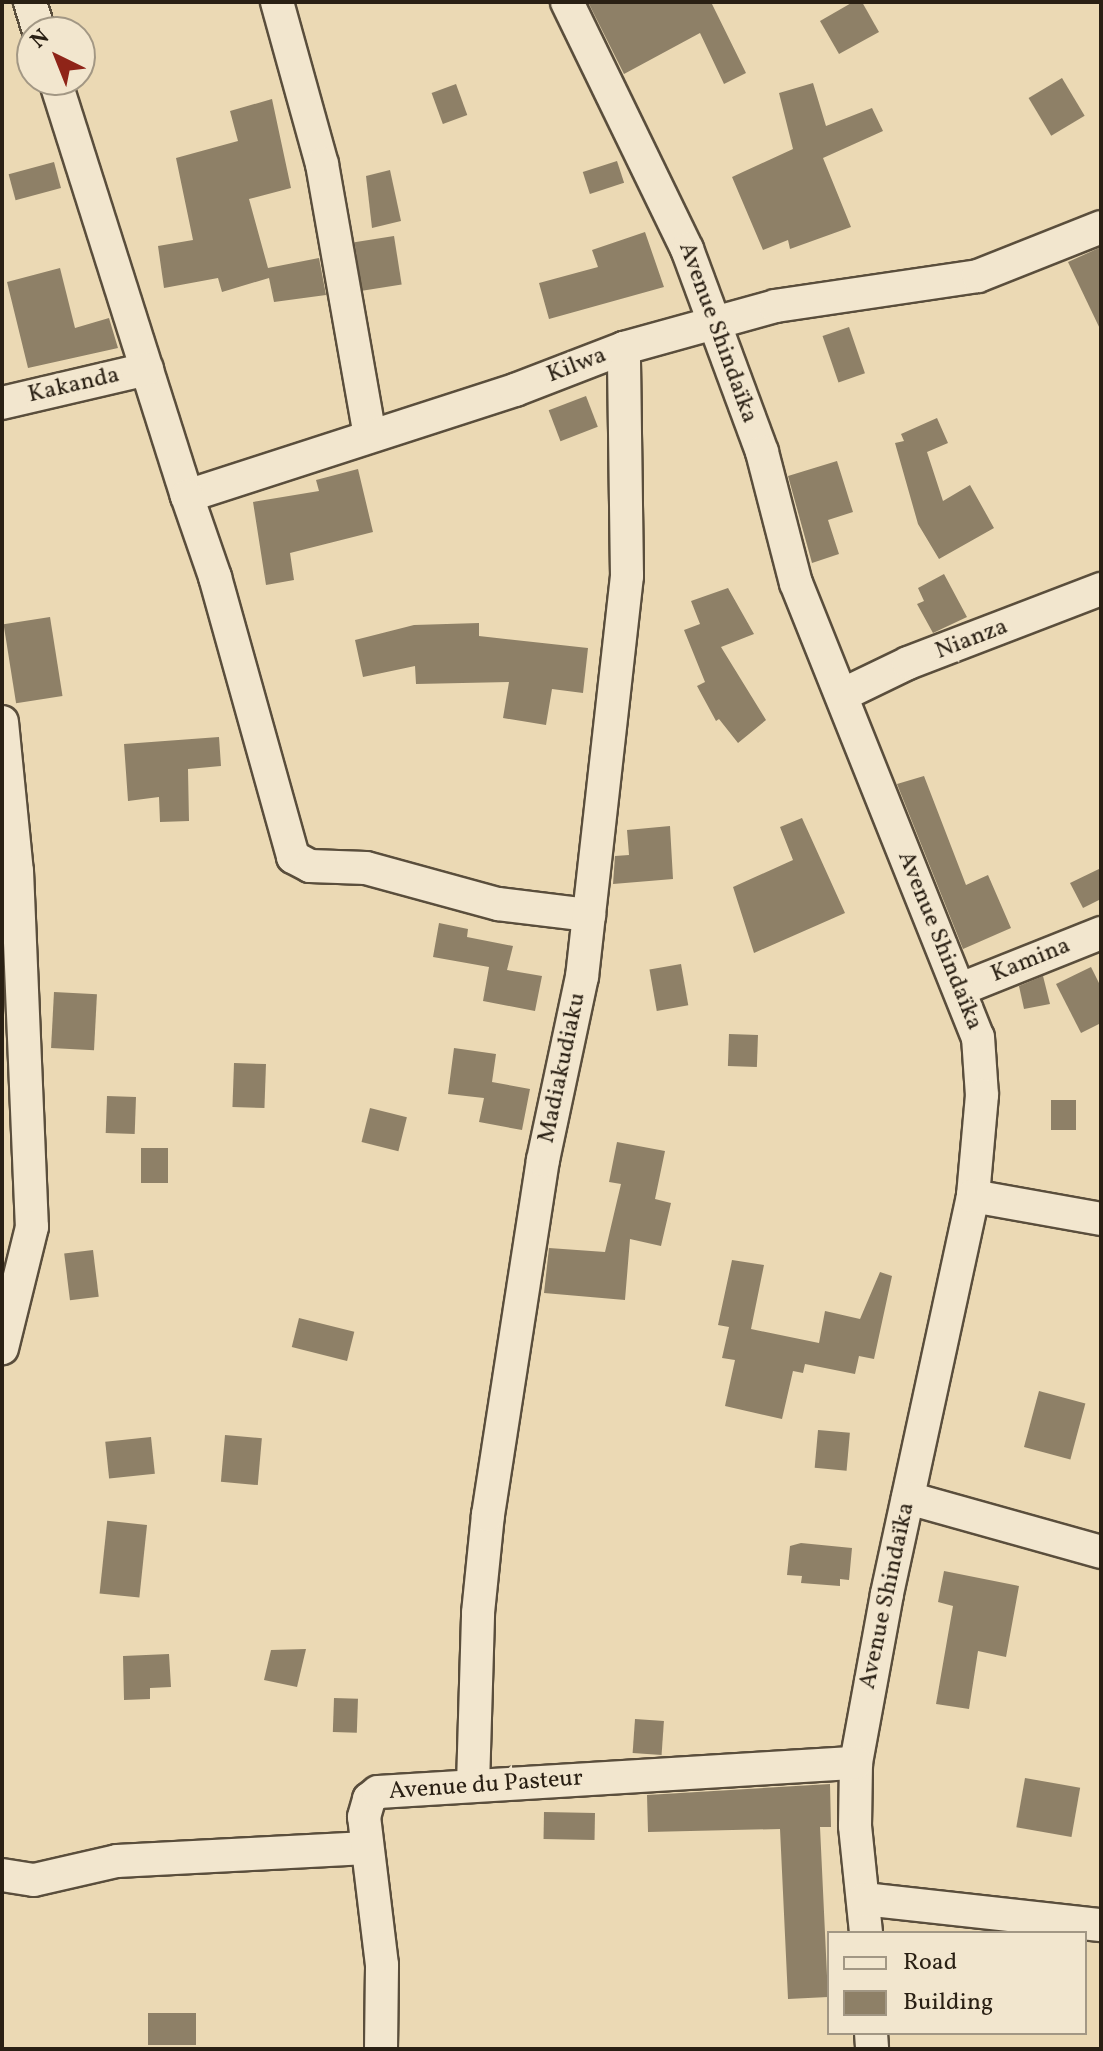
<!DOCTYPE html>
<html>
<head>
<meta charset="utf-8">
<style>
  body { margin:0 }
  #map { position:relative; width:1103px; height:2051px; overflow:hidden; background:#ebd9b4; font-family:Vollkorn,serif }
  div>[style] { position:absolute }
  .building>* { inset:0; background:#8e8067; transform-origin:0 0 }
  .roads { filter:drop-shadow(2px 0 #5a4e3c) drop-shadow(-2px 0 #5a4e3c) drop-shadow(0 2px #5a4e3c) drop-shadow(0 -2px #5a4e3c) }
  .street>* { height:32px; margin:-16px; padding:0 16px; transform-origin:16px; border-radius:16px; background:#f2e6ce }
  span { translate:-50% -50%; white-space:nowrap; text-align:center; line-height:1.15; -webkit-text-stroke:8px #f2e6ce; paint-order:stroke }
  .street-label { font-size:24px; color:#2a2014 }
  .frame { position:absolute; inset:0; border:4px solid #2a2014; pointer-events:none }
  .legend { position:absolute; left:827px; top:1931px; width:260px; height:104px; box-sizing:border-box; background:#f2e6ce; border:2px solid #a29784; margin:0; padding:10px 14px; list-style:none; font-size:24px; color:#2a2014 }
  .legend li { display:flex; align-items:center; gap:16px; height:40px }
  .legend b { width:40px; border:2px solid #a29784 }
  .north { position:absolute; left:16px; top:16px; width:80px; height:80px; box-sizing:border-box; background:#f2e6ce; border:2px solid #a29784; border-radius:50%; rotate:317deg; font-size:22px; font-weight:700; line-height:32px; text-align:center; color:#2a2014 }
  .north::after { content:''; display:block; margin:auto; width:28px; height:36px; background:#8f2418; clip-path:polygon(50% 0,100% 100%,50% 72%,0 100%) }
</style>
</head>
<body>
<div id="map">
  <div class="building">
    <i style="clip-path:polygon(588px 2px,711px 2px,746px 73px,724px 84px,700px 33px,624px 74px)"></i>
    <i style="clip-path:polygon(853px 2px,862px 2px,879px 32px,839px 54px,820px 21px)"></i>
    <i style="left:1062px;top:78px;width:44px;height:39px;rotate:59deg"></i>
    <i style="clip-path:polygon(813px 83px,826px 126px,872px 108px,883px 131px,823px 158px,851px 227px,790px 249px,788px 240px,763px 250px,732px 177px,793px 149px,779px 93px)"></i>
    <i style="left:456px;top:84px;width:33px;height:26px;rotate:70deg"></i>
    <i style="clip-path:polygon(272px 99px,291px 188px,249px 199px,268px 268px,319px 258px,326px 295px,274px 302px,269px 278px,222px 292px,218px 278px,164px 288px,158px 246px,193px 240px,176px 158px,238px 141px,230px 111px)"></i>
    <i style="left:617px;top:161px;width:23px;height:36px;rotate:72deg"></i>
    <i style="left:54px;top:162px;width:27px;height:47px;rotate:75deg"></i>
    <i style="clip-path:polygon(390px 170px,401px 221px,372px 228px,366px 176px)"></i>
    <i style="clip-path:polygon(645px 232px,664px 287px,549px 319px,539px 283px,598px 267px,592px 250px)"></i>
    <i style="left:394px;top:236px;width:49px;height:40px;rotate:81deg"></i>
    <i style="clip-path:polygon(1101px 247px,1101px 331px,1068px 262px)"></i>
    <i style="clip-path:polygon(60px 268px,75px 328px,109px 318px,118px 348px,28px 368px,7px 282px)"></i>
    <i style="left:849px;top:327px;width:49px;height:28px;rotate:71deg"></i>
    <i style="left:586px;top:396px;width:33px;height:40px;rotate:69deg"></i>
    <i style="clip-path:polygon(937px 418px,948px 443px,927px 452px,943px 501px,970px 485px,994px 528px,939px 559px,918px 524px,895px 443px,904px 441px,901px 434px)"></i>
    <i style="clip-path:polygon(837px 461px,853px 512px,828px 520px,839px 554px,812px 563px,788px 476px)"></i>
    <i style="clip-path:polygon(358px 469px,373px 532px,290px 553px,294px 580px,266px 585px,253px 502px,319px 491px,316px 480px)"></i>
    <i style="clip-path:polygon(944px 574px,967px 617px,933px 633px,917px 604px,924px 601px,918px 588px)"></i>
    <i style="clip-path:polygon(728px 588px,754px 634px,721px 647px,766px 720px,738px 743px,719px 719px,716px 721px,697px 686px,705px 682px,684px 630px,700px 624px,691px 601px)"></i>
    <i style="left:50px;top:617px;width:80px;height:47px;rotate:81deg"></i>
    <i style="clip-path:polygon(479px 623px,479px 636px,588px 648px,583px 693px,552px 689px,546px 725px,503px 718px,509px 682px,416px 684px,415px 666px,363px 677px,355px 640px,414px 625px)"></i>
    <i style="clip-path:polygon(219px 737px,221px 766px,188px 769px,189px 821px,160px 822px,159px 797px,128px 801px,124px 744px)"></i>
    <i style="clip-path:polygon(924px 776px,966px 885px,988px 875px,1011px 928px,963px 949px,897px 784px)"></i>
    <i style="clip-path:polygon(802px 818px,845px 913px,754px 953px,733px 887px,793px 860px,780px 827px)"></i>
    <i style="clip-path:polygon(670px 826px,673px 879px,613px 884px,615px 856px,629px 855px,627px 830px)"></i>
    <i style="clip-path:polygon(1101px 868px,1101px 899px,1083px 908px,1070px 883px)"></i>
    <i style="clip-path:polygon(439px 923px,468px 929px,467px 937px,513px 946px,507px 970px,542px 976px,535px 1011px,483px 1001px,489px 967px,433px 957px)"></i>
    <i style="left:681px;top:964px;width:42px;height:32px;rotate:80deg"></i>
    <i style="clip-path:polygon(1091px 967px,1101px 987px,1101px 1023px,1081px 1033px,1056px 984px)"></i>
    <i style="clip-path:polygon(1043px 976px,1050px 1004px,1024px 1009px,1019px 986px)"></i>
    <i style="left:54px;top:992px;width:43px;height:56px;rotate:3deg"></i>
    <i style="left:729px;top:1034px;width:29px;height:32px;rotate:2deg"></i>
    <i style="clip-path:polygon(454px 1048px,496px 1054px,492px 1082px,530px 1089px,522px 1130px,479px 1122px,484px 1098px,448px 1094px)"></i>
    <i style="left:234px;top:1063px;width:32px;height:44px;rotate:2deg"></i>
    <i style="left:107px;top:1096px;width:29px;height:37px;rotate:2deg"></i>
    <i style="left:1051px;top:1100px;width:25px;height:30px"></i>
    <i style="left:370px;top:1108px;width:38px;height:35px;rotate:14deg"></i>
    <i style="clip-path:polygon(617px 1142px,665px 1151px,655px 1199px,671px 1203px,661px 1246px,630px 1239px,625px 1300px,544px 1293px,549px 1248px,605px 1252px,621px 1184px,609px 1182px)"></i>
    <i style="left:141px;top:1148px;width:27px;height:35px"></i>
    <i style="left:93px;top:1250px;width:47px;height:29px;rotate:83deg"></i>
    <i style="clip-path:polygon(732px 1260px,764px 1265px,751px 1329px,819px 1343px,825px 1311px,860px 1319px,880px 1272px,892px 1276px,874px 1359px,859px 1356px,855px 1374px,805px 1364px,803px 1373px,793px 1371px,782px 1419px,725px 1406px,735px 1360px,722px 1358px,729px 1327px,718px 1325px)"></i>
    <i style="left:299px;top:1318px;width:57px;height:30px;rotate:14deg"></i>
    <i style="left:1039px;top:1391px;width:48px;height:58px;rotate:15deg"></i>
    <i style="left:818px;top:1430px;width:32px;height:38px;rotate:5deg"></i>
    <i style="left:225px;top:1435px;width:37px;height:47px;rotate:5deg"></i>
    <i style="left:151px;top:1437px;width:37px;height:46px;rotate:84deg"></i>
    <i style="left:147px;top:1525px;width:73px;height:40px;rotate:96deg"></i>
    <i style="clip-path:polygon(801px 1543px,852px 1548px,849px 1580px,840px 1579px,840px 1586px,801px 1583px,802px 1576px,787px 1575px,790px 1546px)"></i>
    <i style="clip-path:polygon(944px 1571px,1019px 1586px,1006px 1657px,978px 1651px,969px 1709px,936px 1704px,953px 1606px,938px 1602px)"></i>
    <i style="clip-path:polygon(306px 1649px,297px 1687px,264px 1680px,271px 1650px)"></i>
    <i style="clip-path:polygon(169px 1654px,171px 1687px,150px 1688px,150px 1699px,124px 1700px,123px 1656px)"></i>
    <i style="left:334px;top:1698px;width:24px;height:34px;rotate:2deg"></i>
    <i style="left:635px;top:1719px;width:29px;height:34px;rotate:4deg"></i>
    <i style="left:1025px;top:1778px;width:56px;height:50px;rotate:10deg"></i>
    <i style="clip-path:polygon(830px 1784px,831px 1827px,820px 1827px,828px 1997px,788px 1999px,780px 1829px,648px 1832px,647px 1795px)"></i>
    <i style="left:544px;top:1812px;width:51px;height:27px;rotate:1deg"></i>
    <i style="left:148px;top:2013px;width:48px;height:32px"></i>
  </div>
  <div class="roads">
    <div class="street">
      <i style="left:30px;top:2px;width:31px;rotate:73deg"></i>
      <i style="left:277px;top:2px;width:168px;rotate:74.5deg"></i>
      <i style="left:322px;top:164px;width:276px;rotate:80deg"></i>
      <i style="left:567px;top:2px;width:275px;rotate:64.1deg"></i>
      <i style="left:687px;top:249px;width:216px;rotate:69.7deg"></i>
      <i style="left:762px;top:452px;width:135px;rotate:75.5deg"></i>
      <i style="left:796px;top:583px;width:489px;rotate:68.2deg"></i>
      <i style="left:978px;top:1037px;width:58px;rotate:86.1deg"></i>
      <i style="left:982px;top:1095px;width:101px;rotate:95.1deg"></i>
      <i style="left:973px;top:1196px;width:407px;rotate:102.2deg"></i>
      <i style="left:887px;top:1594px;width:172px;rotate:100.4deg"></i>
      <i style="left:856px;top:1763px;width:63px;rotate:90.9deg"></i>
      <i style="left:855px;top:1826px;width:108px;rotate:84.1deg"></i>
      <i style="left:55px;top:80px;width:436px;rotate:72.4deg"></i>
      <i style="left:187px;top:496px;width:345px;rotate:-17.9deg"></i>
      <i style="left:515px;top:390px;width:117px;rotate:-21.1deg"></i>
      <i style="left:624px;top:348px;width:157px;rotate:-15.5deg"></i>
      <i style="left:775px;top:306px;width:205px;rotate:-8.4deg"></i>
      <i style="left:978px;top:276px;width:132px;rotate:-21.7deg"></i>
      <i style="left:2px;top:403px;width:149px;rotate:-13.2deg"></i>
      <i style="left:187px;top:496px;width:86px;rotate:70.9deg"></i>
      <i style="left:215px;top:577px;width:291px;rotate:74.4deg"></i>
      <i style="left:293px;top:857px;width:19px;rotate:28deg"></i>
      <i style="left:310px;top:866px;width:56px;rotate:2deg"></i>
      <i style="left:366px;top:868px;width:137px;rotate:15.3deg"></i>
      <i style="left:498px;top:904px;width:92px;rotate:6.9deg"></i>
      <i style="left:844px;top:694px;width:71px;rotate:-25.8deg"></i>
      <i style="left:908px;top:663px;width:207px;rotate:-21deg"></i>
      <i style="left:2px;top:722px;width:150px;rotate:84.3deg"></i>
      <i style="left:17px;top:871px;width:356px;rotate:87.6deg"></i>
      <i style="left:32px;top:1227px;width:125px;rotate:103.9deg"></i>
      <i style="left:961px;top:989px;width:151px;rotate:-21.8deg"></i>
      <i style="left:973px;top:1196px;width:130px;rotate:10.2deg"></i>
      <i style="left:908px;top:1498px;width:200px;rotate:15.6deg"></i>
      <i style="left:473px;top:1785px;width:172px;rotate:-88.3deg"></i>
      <i style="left:478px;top:1613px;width:99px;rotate:-84.2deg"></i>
      <i style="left:488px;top:1515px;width:359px;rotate:-81.2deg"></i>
      <i style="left:543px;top:1160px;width:187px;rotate:-78deg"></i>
      <i style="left:582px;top:977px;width:404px;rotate:-83.6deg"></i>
      <i style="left:627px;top:576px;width:228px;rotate:-90.8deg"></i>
      <i style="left:2px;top:1875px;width:32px;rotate:9deg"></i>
      <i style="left:34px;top:1880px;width:85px;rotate:-12.9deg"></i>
      <i style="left:117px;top:1861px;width:250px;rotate:-3deg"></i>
      <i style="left:864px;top:1899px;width:238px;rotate:6.3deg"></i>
      <i style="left:871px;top:2033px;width:16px;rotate:86deg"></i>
      <i style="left:381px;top:2049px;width:84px;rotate:-89.3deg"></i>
      <i style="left:382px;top:1965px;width:149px;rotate:-96.9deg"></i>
      <i style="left:364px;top:1817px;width:19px;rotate:-74deg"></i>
      <i style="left:369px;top:1799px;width:11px;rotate:-38deg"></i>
      <i style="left:378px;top:1792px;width:479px;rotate:-3.5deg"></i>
    </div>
  </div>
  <div class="street-label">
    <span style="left:717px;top:333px;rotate:70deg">Avenue Shindaïka</span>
    <span style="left:577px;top:366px;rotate:-21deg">Kilwa</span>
    <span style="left:74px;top:386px;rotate:-13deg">Kakanda</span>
    <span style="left:972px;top:640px;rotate:-21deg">Nianza</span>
    <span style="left:939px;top:941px;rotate:68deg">Avenue Shindaïka</span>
    <span style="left:1031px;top:961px;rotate:-22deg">Kamina</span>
    <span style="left:563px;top:1068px;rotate:-78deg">Madiakudiaku</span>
    <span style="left:888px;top:1596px;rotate:-78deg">Avenue Shindaïka</span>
    <span style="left:486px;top:1786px;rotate:-4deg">Avenue du Pasteur</span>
  </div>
  <div class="frame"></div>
  <ul class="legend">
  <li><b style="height:10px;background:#f2e6ce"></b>Road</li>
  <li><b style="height:22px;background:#8e8067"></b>Building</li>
  </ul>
  <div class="north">N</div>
</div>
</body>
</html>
